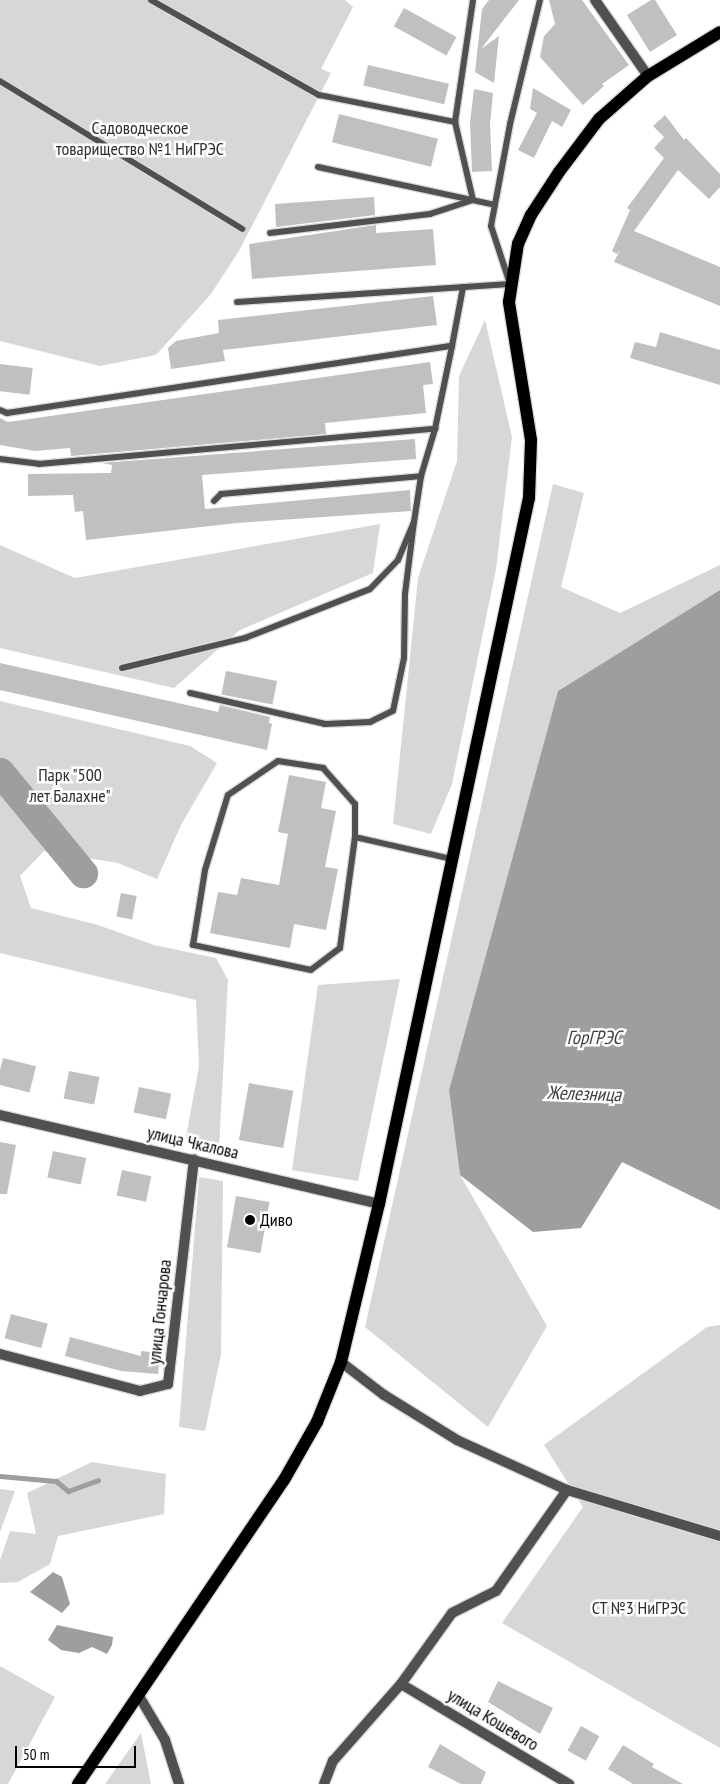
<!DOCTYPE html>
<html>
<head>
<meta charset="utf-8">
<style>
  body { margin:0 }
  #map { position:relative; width:720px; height:1784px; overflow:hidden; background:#fff; font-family:"PT Sans Narrow",sans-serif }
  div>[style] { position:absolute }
  .green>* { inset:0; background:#d7d7d7 }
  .water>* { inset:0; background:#9e9e9e }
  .stream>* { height:5px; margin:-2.5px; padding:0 2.5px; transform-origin:2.5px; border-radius:2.5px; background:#9e9e9e }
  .river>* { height:29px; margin:-14.5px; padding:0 14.5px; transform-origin:14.5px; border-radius:14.5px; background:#9e9e9e }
  .building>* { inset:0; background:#c0c0c0; transform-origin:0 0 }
  .roads { filter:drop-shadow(1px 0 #dbdbdb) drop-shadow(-1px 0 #dbdbdb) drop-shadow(0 1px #dbdbdb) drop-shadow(0 -1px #dbdbdb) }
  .lane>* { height:6px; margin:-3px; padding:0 3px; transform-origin:3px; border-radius:3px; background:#505050 }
  .street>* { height:10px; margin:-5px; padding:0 5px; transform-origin:5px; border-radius:5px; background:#505050 }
  .primary>* { height:12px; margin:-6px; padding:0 6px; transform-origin:6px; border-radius:6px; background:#000 }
  .dots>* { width:14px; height:14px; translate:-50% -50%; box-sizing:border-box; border:2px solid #fff; border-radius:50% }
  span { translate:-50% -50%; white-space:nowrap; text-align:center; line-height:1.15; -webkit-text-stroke:5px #fff; paint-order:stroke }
  .park-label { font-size:18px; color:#2e2e2e }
  .street-label { font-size:18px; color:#000 }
  .poi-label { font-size:18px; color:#000 }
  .left { translate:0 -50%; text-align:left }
  .water-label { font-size:19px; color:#3f3f3f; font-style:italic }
  .scale { position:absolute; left:15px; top:1746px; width:121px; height:22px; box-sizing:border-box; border:2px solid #000; border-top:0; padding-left:6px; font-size:15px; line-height:18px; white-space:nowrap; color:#000; -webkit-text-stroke:4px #fff; paint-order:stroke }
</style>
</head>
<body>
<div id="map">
  <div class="green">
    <i style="clip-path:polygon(0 0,345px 0,353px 7px,321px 69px,331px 73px,239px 251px,211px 294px,156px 355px,100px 366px,0 341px)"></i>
    <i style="clip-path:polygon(485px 320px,512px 437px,496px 569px,452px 784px,431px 834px,393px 824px,418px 578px,457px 461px,459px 376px)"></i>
    <i style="clip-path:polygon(553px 484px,584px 493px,561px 587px,620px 613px,720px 565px,720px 590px,558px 691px,449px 1090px,460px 1175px,547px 1326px,488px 1427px,365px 1327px)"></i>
    <i style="clip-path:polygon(380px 524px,373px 573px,240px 630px,174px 688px,0 648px,0 545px,75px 578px)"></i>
    <i style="clip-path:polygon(0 701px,190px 746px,217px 763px,181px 825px,157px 879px,118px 863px,44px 851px,20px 876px,31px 908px,98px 925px,154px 945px,216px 958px,228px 980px,219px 1148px,186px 1137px,199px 1066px,196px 1000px,0 953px)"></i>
    <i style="clip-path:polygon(400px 979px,358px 1181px,292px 1170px,318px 985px)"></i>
    <i style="clip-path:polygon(199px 1177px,223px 1181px,221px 1354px,205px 1431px,179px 1427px)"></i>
    <i style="clip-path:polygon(720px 1325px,720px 1748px,502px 1623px,583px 1507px,544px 1445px,707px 1327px)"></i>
    <i style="clip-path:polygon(92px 1462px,166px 1474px,164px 1514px,58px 1536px,50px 1564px,18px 1582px,0 1583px,0 1560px,10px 1531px,36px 1534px,27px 1493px)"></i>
    <i style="clip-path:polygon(0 1489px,15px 1491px,0 1532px)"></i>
    <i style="clip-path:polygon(0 1666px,55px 1697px,8px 1784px,0 1784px)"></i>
    <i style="clip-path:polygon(141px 1733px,151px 1784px,105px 1784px)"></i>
  </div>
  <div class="water">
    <i style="clip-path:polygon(720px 590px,720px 1210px,622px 1162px,581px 1228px,533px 1232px,460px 1175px,449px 1090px,558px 691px)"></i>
    <i style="clip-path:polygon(53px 1572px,62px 1577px,70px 1604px,62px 1613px,30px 1592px)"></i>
    <i style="clip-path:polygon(57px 1625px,113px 1637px,112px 1645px,107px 1654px,92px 1647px,79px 1653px,61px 1650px,48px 1640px)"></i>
  </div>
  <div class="stream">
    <i style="left:0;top:1476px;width:56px;rotate:5.1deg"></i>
    <i style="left:56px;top:1481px;width:16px;rotate:40deg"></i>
    <i style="left:68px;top:1491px;width:32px;rotate:-20deg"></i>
  </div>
  <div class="river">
    <i style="left:0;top:772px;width:131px;rotate:50.6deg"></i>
  </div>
  <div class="building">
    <i style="clip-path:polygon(489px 0,519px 0,481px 49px,499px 36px,494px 83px,475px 72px,482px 9px)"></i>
    <i style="clip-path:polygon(549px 0,582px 0,629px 65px,602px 84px,604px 86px,583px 105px,540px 57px,544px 36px,555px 24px)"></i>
    <i style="clip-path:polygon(651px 0,655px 0,677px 35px,650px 52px,627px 15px)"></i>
    <i style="left:404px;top:8px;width:60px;height:21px;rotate:29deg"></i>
    <i style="left:368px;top:65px;width:83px;height:21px;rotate:13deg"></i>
    <i style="clip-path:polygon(533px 88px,571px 110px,562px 127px,552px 121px,534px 158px,518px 150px,537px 113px,530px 109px)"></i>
    <i style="clip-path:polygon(474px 89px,493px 93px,490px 124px,492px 171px,472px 172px,470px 122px)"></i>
    <i style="left:339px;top:114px;width:102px;height:29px;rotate:14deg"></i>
    <i style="clip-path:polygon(665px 115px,684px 140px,686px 138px,720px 174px,720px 187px,709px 199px,678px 170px,634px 231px,720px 267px,720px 306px,614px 262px,620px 250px,617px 254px,612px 251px,630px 210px,627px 208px,664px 158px,654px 148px,664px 137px,653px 126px)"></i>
    <i style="clip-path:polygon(374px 197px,375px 215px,276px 227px,275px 204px)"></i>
    <i style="clip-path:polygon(376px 225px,376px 233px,433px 229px,436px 265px,252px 279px,249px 244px)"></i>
    <i style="clip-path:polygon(433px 296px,437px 325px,223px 350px,225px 361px,171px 369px,168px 348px,176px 341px,219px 333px,218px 320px)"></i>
    <i style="clip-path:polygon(660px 332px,720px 350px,720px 385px,630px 358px,635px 342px,656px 347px)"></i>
    <i style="clip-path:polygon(430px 362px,433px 384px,423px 385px,426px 413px,325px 423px,326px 434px,71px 456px,70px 448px,35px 451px,0 445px,0 418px,8px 422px)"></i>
    <i style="left:0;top:364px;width:33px;height:27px;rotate:7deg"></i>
    <i style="clip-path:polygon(415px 439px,416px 459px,202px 475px,205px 509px,410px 490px,411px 511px,237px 523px,86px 540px,83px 511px,75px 512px,73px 495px,28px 496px,28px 474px,111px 473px,112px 465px,102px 463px)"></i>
    <i style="clip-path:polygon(0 663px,218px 712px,220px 705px,270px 717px,269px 723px,272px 724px,267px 750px,0 690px)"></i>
    <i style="left:226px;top:671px;width:52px;height:24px;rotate:11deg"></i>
    <i style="clip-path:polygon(289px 775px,326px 782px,321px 808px,336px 811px,325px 867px,338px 869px,326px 930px,294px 924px,290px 948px,210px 933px,218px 892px,237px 895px,241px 878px,279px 885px,288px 834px,278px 832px)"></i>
    <i style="left:121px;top:893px;width:16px;height:24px;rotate:11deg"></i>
    <i style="left:3px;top:1058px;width:34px;height:27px;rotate:14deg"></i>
    <i style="left:69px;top:1071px;width:31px;height:28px;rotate:11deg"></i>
    <i style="left:249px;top:1083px;width:45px;height:58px;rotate:10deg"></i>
    <i style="left:139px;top:1087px;width:33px;height:26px;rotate:12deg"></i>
    <i style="clip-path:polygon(0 1142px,16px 1145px,7px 1194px,0 1194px)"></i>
    <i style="left:53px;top:1151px;width:34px;height:27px;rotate:12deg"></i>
    <i style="left:122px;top:1170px;width:30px;height:26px;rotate:12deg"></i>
    <i style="left:236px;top:1196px;width:34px;height:52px;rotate:10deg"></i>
    <i style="left:11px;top:1314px;width:38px;height:25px;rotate:15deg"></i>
    <i style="clip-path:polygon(70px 1337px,141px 1356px,141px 1351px,160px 1353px,158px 1374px,121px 1371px,65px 1356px)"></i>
    <i style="clip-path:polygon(498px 1681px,553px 1708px,540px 1734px,488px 1702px)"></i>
    <i style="left:581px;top:1726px;width:21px;height:28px;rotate:29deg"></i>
    <i style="clip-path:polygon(440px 1744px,486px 1772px,481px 1784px,461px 1784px,428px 1767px)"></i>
    <i style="clip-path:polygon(623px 1745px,654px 1764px,652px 1767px,683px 1784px,633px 1784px,608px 1769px)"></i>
  </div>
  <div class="roads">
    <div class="lane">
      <i style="left:151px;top:0;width:193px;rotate:29.5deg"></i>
      <i style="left:319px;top:95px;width:139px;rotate:11.2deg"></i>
      <i style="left:455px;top:122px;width:80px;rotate:77deg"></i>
      <i style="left:473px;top:200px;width:45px;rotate:162deg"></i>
      <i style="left:430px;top:214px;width:161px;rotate:173.2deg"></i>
      <i style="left:0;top:81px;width:284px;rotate:31.4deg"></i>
      <i style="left:455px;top:122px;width:123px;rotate:-81.6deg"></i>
      <i style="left:318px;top:167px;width:181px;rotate:12.1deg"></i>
      <i style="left:237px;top:302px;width:274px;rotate:-3.8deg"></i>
      <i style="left:510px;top:284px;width:61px;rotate:-108.1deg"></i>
      <i style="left:491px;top:226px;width:104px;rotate:-79.4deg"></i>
      <i style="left:510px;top:124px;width:128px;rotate:-76.4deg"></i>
      <i style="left:0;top:410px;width:8px;rotate:23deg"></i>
      <i style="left:7px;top:413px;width:450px;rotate:-8.6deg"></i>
      <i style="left:452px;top:346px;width:60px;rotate:-79.4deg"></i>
      <i style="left:0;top:459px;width:39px;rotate:7deg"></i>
      <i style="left:39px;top:464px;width:398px;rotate:-5.1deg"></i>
      <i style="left:435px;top:429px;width:85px;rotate:-78.4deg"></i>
      <i style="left:214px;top:501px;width:10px;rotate:-45deg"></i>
      <i style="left:221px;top:494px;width:201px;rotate:-5.1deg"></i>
      <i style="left:421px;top:476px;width:49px;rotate:-73.4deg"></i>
      <i style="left:122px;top:668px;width:127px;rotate:-13.7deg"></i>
      <i style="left:245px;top:638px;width:134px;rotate:-21.4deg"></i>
      <i style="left:370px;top:589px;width:40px;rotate:-46deg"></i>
      <i style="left:398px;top:560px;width:41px;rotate:-67.2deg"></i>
      <i style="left:414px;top:522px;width:47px;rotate:-81.3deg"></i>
      <i style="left:190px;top:693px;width:139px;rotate:12.9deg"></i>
      <i style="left:325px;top:724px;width:45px;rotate:-2.5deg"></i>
      <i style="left:370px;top:722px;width:25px;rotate:-26deg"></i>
      <i style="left:393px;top:711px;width:54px;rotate:-78.3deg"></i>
      <i style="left:404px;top:658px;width:64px;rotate:-89.1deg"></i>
      <i style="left:405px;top:594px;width:73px;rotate:-82.9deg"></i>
      <i style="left:355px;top:837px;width:112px;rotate:97.7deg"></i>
      <i style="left:340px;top:948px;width:36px;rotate:143deg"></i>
      <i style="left:311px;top:970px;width:121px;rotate:-168deg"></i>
      <i style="left:193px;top:945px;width:76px;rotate:-80.9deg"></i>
      <i style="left:205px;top:870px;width:78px;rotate:-73deg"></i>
      <i style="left:228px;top:795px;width:60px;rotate:-34.2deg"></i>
      <i style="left:278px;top:761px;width:46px;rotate:8.8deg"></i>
      <i style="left:323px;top:768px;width:48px;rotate:48.4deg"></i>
      <i style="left:355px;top:804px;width:33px;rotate:90deg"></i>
      <i style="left:355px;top:837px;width:99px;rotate:12.8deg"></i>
    </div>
    <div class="street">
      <i style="left:595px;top:0;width:93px;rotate:55.1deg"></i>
      <i style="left:0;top:1115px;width:389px;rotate:13.2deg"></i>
      <i style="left:0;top:1354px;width:145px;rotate:14.8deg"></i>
      <i style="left:140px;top:1391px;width:29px;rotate:-14deg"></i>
      <i style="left:168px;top:1384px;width:226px;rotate:-83.4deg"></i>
      <i style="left:567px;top:1490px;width:160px;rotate:16.7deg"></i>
      <i style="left:401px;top:1684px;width:196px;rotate:30.8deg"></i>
      <i style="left:139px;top:1696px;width:51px;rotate:59.4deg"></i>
      <i style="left:165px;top:1740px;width:46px;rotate:72.3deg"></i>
      <i style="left:324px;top:1784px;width:25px;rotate:-69deg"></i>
      <i style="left:333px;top:1761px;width:103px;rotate:-48.6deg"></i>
      <i style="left:401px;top:1684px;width:87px;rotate:-54.3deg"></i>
      <i style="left:452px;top:1613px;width:49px;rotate:-26.6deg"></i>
      <i style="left:496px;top:1591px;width:123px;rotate:-54.9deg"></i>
      <i style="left:567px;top:1490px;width:121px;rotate:-155.6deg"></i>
      <i style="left:457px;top:1440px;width:86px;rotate:-148.3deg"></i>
      <i style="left:384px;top:1395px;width:54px;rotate:-142.5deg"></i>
    </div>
    <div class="primary">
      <i style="left:78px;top:1784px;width:367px;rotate:-55.9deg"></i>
      <i style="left:284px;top:1480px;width:67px;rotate:-60.4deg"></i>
      <i style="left:317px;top:1422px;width:65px;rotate:-68.2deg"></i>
      <i style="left:341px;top:1362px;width:163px;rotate:-76.5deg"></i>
      <i style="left:379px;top:1204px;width:722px;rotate:-78.01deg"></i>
      <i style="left:529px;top:498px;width:58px;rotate:-88deg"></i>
      <i style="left:531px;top:440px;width:140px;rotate:-99.1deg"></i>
      <i style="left:509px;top:302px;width:59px;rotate:-81.2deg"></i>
      <i style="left:518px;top:244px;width:32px;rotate:-66deg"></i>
      <i style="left:531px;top:215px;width:51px;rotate:-56.9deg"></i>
      <i style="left:559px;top:172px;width:66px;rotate:-53deg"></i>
      <i style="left:599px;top:119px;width:65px;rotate:-41.3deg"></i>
      <i style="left:648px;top:76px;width:84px;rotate:-31.4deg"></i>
    </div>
  </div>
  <div class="dots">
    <i style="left:250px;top:1220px;background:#000"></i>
  </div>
  <div class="park-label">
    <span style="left:140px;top:139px">Садоводческое<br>товарищество №1 НиГРЭС</span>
    <span style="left:70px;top:786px">Парк "500<br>лет Балахне"</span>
    <span style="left:639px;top:1608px">СТ №3 НиГРЭС</span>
  </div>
  <div class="street-label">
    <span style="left:193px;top:1143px;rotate:13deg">улица Чкалова</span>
    <span style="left:160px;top:1312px;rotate:-84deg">улица Гончарова</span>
    <span style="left:493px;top:1720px;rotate:31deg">улица Кошевого</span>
  </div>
  <div class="poi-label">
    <span class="left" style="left:260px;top:1220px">Диво</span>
  </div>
  <div class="water-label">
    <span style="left:594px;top:1038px">ГорГРЭС</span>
    <span style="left:584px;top:1094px;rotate:2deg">Железница</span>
  </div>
  <div class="scale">50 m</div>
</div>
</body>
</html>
